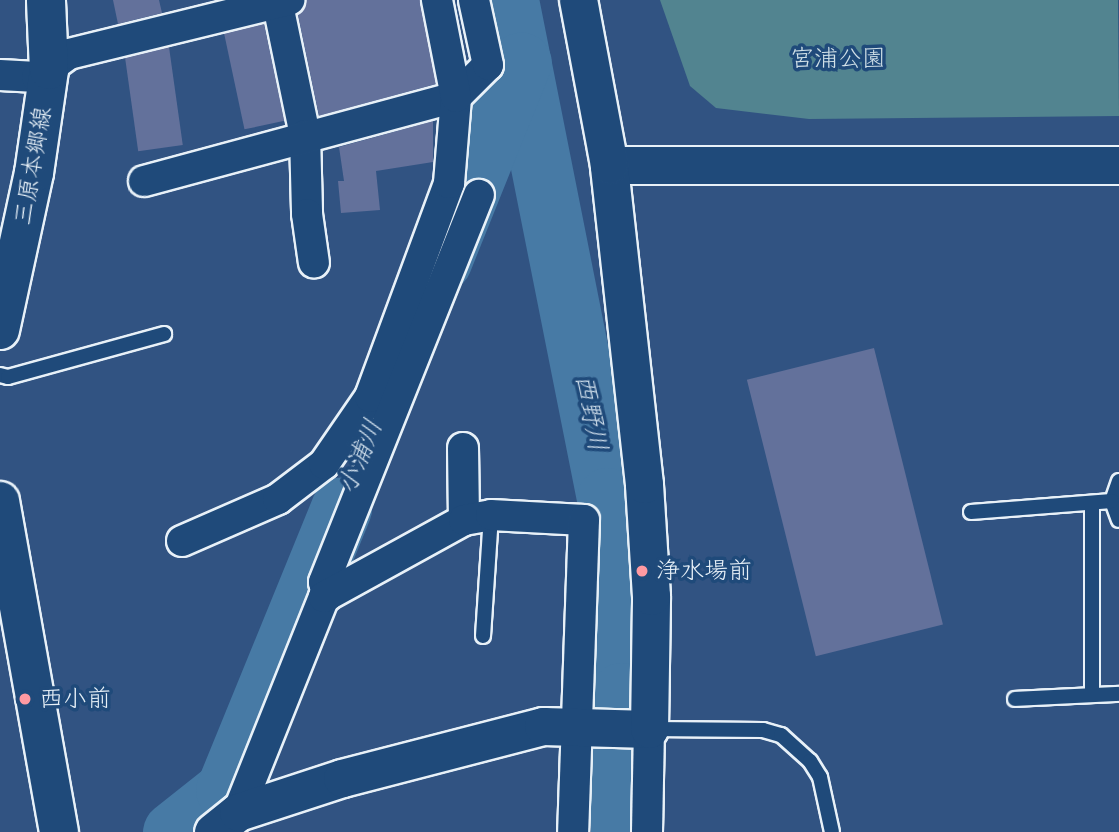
<!DOCTYPE html>
<html>
<head>
<meta charset="utf-8">
<style>
  body { margin:0 }
  #map { position:relative; width:1119px; height:832px; overflow:hidden; background:#315382; font-family:"Balsamiq Sans","Klee One",sans-serif }
  div>[style] { position:absolute }
  .green>* { inset:0; background:#528490 }
  .river>* { height:61px; margin:-30.5px; padding:0 30.5px; transform-origin:30.5px; border-radius:30.5px; background:#477aa5 }
  .building>* { inset:0; background:#63719b; transform-origin:0 0 }
  .roads { filter:drop-shadow(2px 0 #e8f1f8) drop-shadow(-2px 0 #e8f1f8) drop-shadow(0 2px #e8f1f8) drop-shadow(0 -2px #e8f1f8) }
  .service>* { height:14px; margin:-7px; padding:0 7px; transform-origin:7px; border-radius:7px; background:#1f4a7a }
  .minor>* { height:30px; margin:-15px; padding:0 15px; transform-origin:15px; border-radius:15px; background:#1f4a7a }
  .tertiary>* { height:37px; margin:-18.5px; padding:0 18.5px; transform-origin:18.5px; border-radius:18.5px; background:#1f4a7a }
  .secondary>* { height:38px; margin:-19px; padding:0 19px; transform-origin:19px; border-radius:19px; background:#1f4a7a }
  .dots>* { width:19px; height:19px; translate:-50% -50%; box-sizing:border-box; border:4px solid #1f4a7a; border-radius:50% }
  span { translate:-50% -50%; white-space:nowrap; text-align:center; line-height:1.15; -webkit-text-stroke:7px #1f4a7a; paint-order:stroke }
  .park-label { font-size:24px; color:#d2e1e8 }
  .street-label { font-size:24px; color:#e8f1f8 }
  .poi-label { font-size:24px; color:#e8f1f8 }
  .left { translate:0 -50%; text-align:left }
  .water-label { font-size:26px; color:#d0dfec; font-style:italic }
</style>
</head>
<body>
<div id="map">
  <div class="green">
    <i style="clip-path:polygon(660px 0,1118px 0,1119px 116px,809px 119px,716px 108px,690px 86px)"></i>
  </div>
  <div class="river">
    <i style="left:508px;top:0;width:508px;rotate:78.76deg"></i>
    <i style="left:607px;top:498px;width:196px;rotate:85.9deg"></i>
    <i style="left:621px;top:693px;width:139px;rotate:90deg"></i>
    <i style="left:441px;top:261px;width:214px;rotate:-68.1deg"></i>
    <i style="left:173px;top:832px;width:68px;rotate:-38.4deg"></i>
    <i style="left:226px;top:790px;width:305px;rotate:-67.8deg"></i>
  </div>
  <div class="building">
    <i style="clip-path:polygon(113px 0,159px 0,162px 13px,118px 24px)"></i>
    <i style="clip-path:polygon(306px 0,420px 0,436px 84px,319px 116px,298px 15px)"></i>
    <i style="left:264px;top:24px;width:99px;height:41px;rotate:78deg"></i>
    <i style="left:169px;top:47px;width:99px;height:45px;rotate:82deg"></i>
    <i style="clip-path:polygon(433px 121px,433px 162px,376px 171px,380px 210px,341px 213px,338px 181px,344px 181px,339px 147px)"></i>
    <i style="left:874px;top:348px;width:285px;height:131px;rotate:76deg"></i>
  </div>
  <div class="roads">
    <div class="service">
      <i style="left:0;top:375px;width:8px;rotate:14deg"></i>
      <i style="left:8px;top:377px;width:162px;rotate:-15.4deg"></i>
      <i style="left:1119px;top:481px;width:21px;rotate:109deg"></i>
      <i style="left:1112px;top:501px;width:20px;rotate:70deg"></i>
      <i style="left:971px;top:512px;width:141px;rotate:-4.5deg"></i>
      <i style="left:483px;top:636px;width:121px;rotate:-86.2deg"></i>
      <i style="left:1092px;top:695px;width:192px;rotate:-90deg"></i>
      <i style="left:1015px;top:699px;width:104px;rotate:-2.8deg"></i>
      <i style="left:651px;top:729px;width:112px;rotate:0.5deg"></i>
      <i style="left:763px;top:730px;width:19px;rotate:16deg"></i>
      <i style="left:781px;top:735px;width:39px;rotate:42deg"></i>
      <i style="left:810px;top:761px;width:19px;rotate:58deg"></i>
      <i style="left:820px;top:777px;width:56px;rotate:77.7deg"></i>
    </div>
    <div class="minor">
      <i style="left:277px;top:0;width:138px;rotate:78.3deg"></i>
      <i style="left:305px;top:135px;width:79px;rotate:88.5deg"></i>
      <i style="left:307px;top:214px;width:49px;rotate:81.9deg"></i>
      <i style="left:0;top:75px;width:37px;rotate:3deg"></i>
      <i style="left:37px;top:77px;width:39px;rotate:-36deg"></i>
      <i style="left:69px;top:54px;width:227px;rotate:-13.8deg"></i>
      <i style="left:144px;top:181px;width:323px;rotate:-15.1deg"></i>
      <i style="left:456px;top:97px;width:45px;rotate:-45deg"></i>
      <i style="left:488px;top:65px;width:66px;rotate:-102.2deg"></i>
      <i style="left:463px;top:448px;width:72px;rotate:89.2deg"></i>
      <i style="left:182px;top:541px;width:105px;rotate:-23.6deg"></i>
      <i style="left:278px;top:499px;width:58px;rotate:-37.3deg"></i>
      <i style="left:324px;top:464px;width:81px;rotate:-55.5deg"></i>
      <i style="left:370px;top:397px;width:228px;rotate:-69.7deg"></i>
      <i style="left:449px;top:183px;width:86px;rotate:-85.3deg"></i>
      <i style="left:456px;top:97px;width:99px;rotate:-101.1deg"></i>
      <i style="left:327px;top:596px;width:14px;rotate:-102deg"></i>
      <i style="left:324px;top:582px;width:417px;rotate:-68.2deg"></i>
      <i style="left:238px;top:812px;width:232px;rotate:-68.2deg"></i>
      <i style="left:324px;top:597px;width:160px;rotate:-28.8deg"></i>
      <i style="left:464px;top:520px;width:27px;rotate:-10deg"></i>
      <i style="left:491px;top:515px;width:93px;rotate:3.1deg"></i>
      <i style="left:584px;top:520px;width:312px;rotate:92deg"></i>
      <i style="left:647px;top:832px;width:103px;rotate:-88.9deg"></i>
    </div>
    <div class="tertiary">
      <i style="left:609px;top:165px;width:510px"></i>
      <i style="left:213px;top:832px;width:32px;rotate:-39deg"></i>
      <i style="left:238px;top:812px;width:109px;rotate:-18.1deg"></i>
      <i style="left:342px;top:778px;width:208px;rotate:-14.5deg"></i>
      <i style="left:543px;top:726px;width:106px;rotate:1.6deg"></i>
      <i style="left:649px;top:729px;width:133px;rotate:-89.1deg"></i>
      <i style="left:651px;top:596px;width:112px;rotate:-93.6deg"></i>
      <i style="left:644px;top:484px;width:321px;rotate:-96.3deg"></i>
      <i style="left:609px;top:165px;width:168px;rotate:-100.6deg"></i>
    </div>
    <div class="secondary">
      <i style="left:0;top:330px;width:161px;rotate:-77.8deg"></i>
      <i style="left:34px;top:173px;width:104px;rotate:-81.7deg"></i>
      <i style="left:49px;top:70px;width:70px;rotate:-92.5deg"></i>
      <i style="left:0;top:501px;width:336px;rotate:79.9deg"></i>
    </div>
  </div>
  <div class="dots">
    <i style="left:642px;top:571px;background:#ff9aa2"></i>
    <i style="left:25px;top:699px;background:#ff9aa2"></i>
  </div>
  <div class="park-label">
    <span style="left:838px;top:59px">宮浦公園</span>
  </div>
  <div class="street-label">
    <span style="left:33px;top:166px;rotate:-80deg">三原本郷線</span>
  </div>
  <div class="poi-label">
    <span class="left" style="left:656px;top:571px">浄水場前</span>
    <span class="left" style="left:39px;top:699px">西小前</span>
  </div>
  <div class="water-label">
    <span style="left:590px;top:413px;rotate:79deg">西野川</span>
    <span style="left:361px;top:457px;rotate:-68deg">小浦川</span>
  </div>
</div>
</body>
</html>
